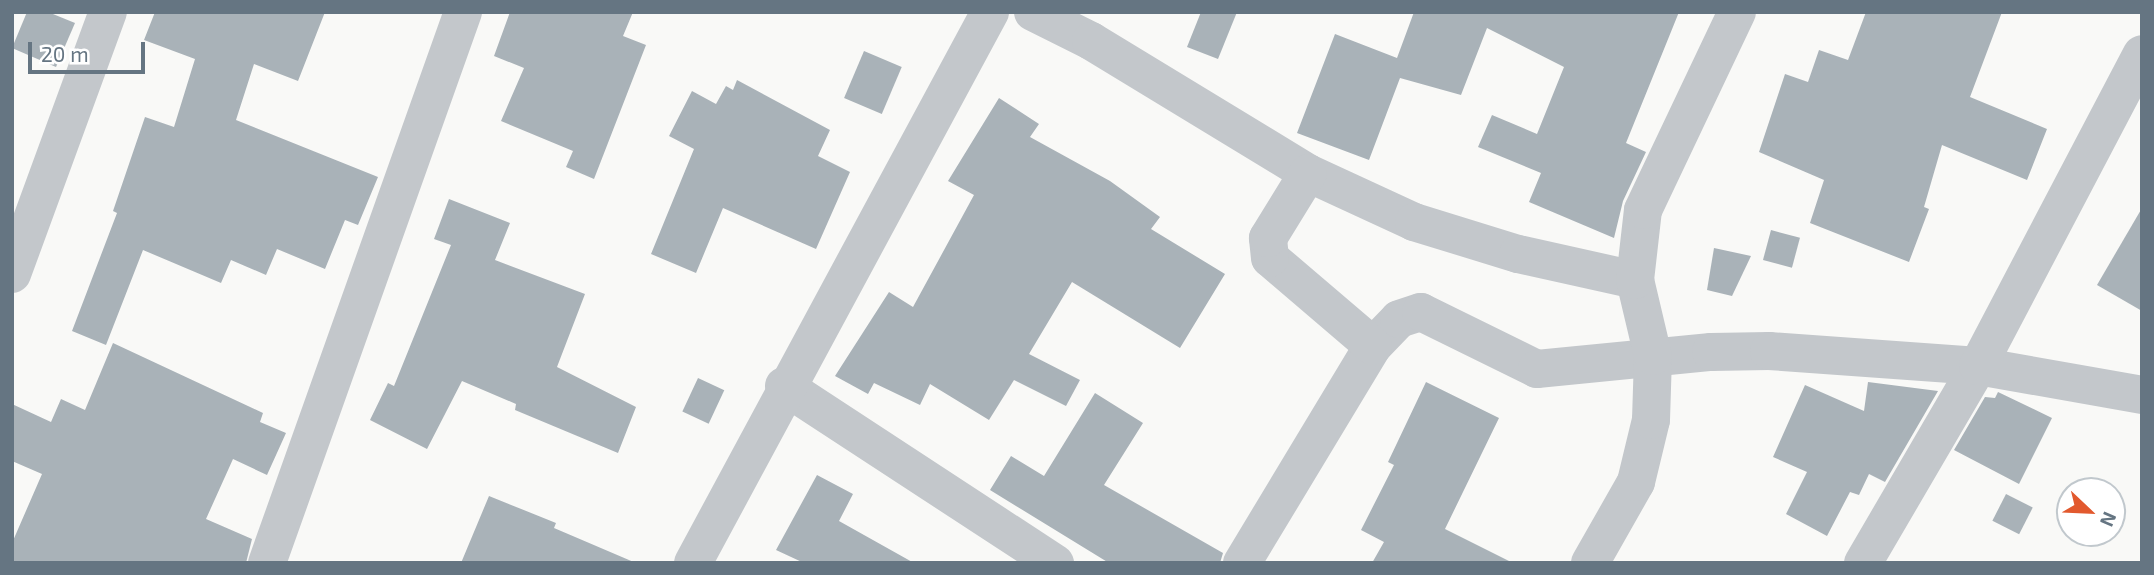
<!DOCTYPE html>
<html>
<head>
<meta charset="utf-8">
<style>
  body { margin:0 }
  #map { position:relative; width:2154px; height:575px; overflow:hidden; background:#f9f9f7; font-family:"Exo 2",sans-serif }
  div>[style] { position:absolute }
  .building>* { inset:0; background:#a9b2b8; transform-origin:0 0 }
  .minor>* { height:38px; margin:-19px; padding:0 19px; transform-origin:19px; border-radius:19px; background:#c3c7cb }
  span { translate:-50% -50%; white-space:nowrap; text-align:center; line-height:1.15; -webkit-text-stroke:7px #fff; paint-order:stroke }
  .frame { position:absolute; inset:0; border:14px solid #657582; pointer-events:none }
  .north { position:absolute; left:2056px; top:477px; width:70px; height:70px; box-sizing:border-box; background:#fff; border:2px solid #c1c8cd; border-radius:50%; rotate:113deg; font-size:19px; font-weight:700; line-height:28px; text-align:center; color:#657582 }
  .north::after { content:''; display:block; margin:auto; width:24px; height:32px; background:#e2592e; clip-path:polygon(50% 0,100% 100%,50% 72%,0 100%) }
  .scale { position:absolute; left:28px; top:42px; width:117px; height:32px; box-sizing:border-box; border:4px solid #657582; border-top:0; padding-left:9px; font-size:21px; line-height:24px; white-space:nowrap; color:#657582; -webkit-text-stroke:5px #fff; paint-order:stroke }
</style>
</head>
<body>
<div id="map">
  <div class="building">
    <i style="clip-path:polygon(27px 12px,48px 12px,75px 23px,56px 67px,12px 48px)"></i>
    <i style="clip-path:polygon(155px 12px,325px 12px,298px 81px,254px 64px,236px 120px,378px 177px,358px 225px,345px 220px,325px 269px,277px 249px,266px 275px,231px 260px,221px 283px,143px 250px,106px 345px,72px 331px,117px 213px,113px 211px,145px 117px,174px 127px,195px 59px,144px 40px)"></i>
    <i style="clip-path:polygon(510px 12px,633px 12px,623px 36px,646px 45px,594px 179px,566px 167px,573px 151px,501px 121px,524px 68px,494px 56px)"></i>
    <i style="clip-path:polygon(1201px 12px,1237px 12px,1218px 59px,1187px 47px)"></i>
    <i style="clip-path:polygon(1414px 12px,1679px 12px,1626px 143px,1646px 152px,1623px 201px,1614px 238px,1529px 202px,1541px 173px,1478px 147px,1492px 115px,1537px 134px,1564px 67px,1487px 28px,1461px 95px,1400px 78px,1369px 160px,1297px 133px,1335px 34px,1397px 58px)"></i>
    <i style="clip-path:polygon(1866px 12px,2002px 12px,1970px 97px,2047px 129px,2027px 180px,1942px 145px,1924px 207px,1929px 209px,1909px 262px,1810px 223px,1824px 180px,1759px 152px,1785px 74px,1808px 82px,1819px 50px,1848px 60px)"></i>
    <i style="left:864px;top:51px;width:41px;height:51px;rotate:23deg"></i>
    <i style="clip-path:polygon(737px 80px,830px 130px,818px 156px,850px 172px,816px 249px,723px 208px,696px 273px,651px 254px,694px 149px,669px 136px,692px 91px,716px 104px,726px 86px,733px 90px)"></i>
    <i style="clip-path:polygon(999px 98px,1039px 124px,1030px 137px,1110px 181px,1160px 217px,1151px 229px,1225px 274px,1180px 348px,1072px 282px,1029px 354px,1080px 380px,1066px 406px,1014px 380px,989px 420px,930px 384px,920px 405px,874px 383px,868px 394px,835px 376px,889px 292px,913px 307px,974px 195px,948px 181px)"></i>
    <i style="clip-path:polygon(449px 199px,510px 223px,495px 260px,585px 294px,557px 367px,636px 407px,618px 453px,515px 410px,516px 404px,462px 381px,427px 449px,370px 420px,388px 383px,394px 386px,451px 245px,434px 239px)"></i>
    <i style="clip-path:polygon(2142px 208px,2142px 311px,2097px 285px)"></i>
    <i style="left:1771px;top:230px;width:30px;height:31px;rotate:15deg"></i>
    <i style="clip-path:polygon(1714px 248px,1751px 256px,1732px 296px,1707px 290px)"></i>
    <i style="clip-path:polygon(113px 343px,263px 413px,260px 422px,286px 433px,267px 475px,233px 459px,206px 519px,252px 539px,246px 563px,12px 563px,12px 543px,42px 474px,12px 461px,12px 404px,51px 422px,61px 399px,85px 410px)"></i>
    <i style="left:698px;top:378px;width:29px;height:37px;rotate:25deg"></i>
    <i style="clip-path:polygon(1426px 382px,1499px 418px,1445px 529px,1513px 563px,1372px 563px,1384px 542px,1361px 530px,1394px 465px,1388px 462px)"></i>
    <i style="clip-path:polygon(1868px 382px,1938px 391px,1885px 482px,1869px 474px,1859px 495px,1850px 492px,1827px 536px,1786px 514px,1807px 472px,1773px 457px,1805px 385px,1864px 411px)"></i>
    <i style="clip-path:polygon(1998px 392px,2052px 418px,2019px 484px,1954px 450px,1985px 397px,1995px 398px)"></i>
    <i style="clip-path:polygon(1095px 393px,1143px 423px,1104px 485px,1223px 553px,1220px 563px,1109px 563px,990px 490px,1011px 456px,1044px 476px)"></i>
    <i style="clip-path:polygon(817px 475px,853px 494px,839px 521px,914px 563px,804px 563px,776px 550px)"></i>
    <i style="left:2006px;top:494px;width:30px;height:30px;rotate:27deg"></i>
    <i style="clip-path:polygon(489px 496px,556px 523px,554px 528px,636px 563px,461px 563px)"></i>
  </div>
  <div class="minor">
    <i style="left:1033px;top:12px;width:65px;rotate:26.6deg"></i>
    <i style="left:1091px;top:41px;width:254px;rotate:31.3deg"></i>
    <i style="left:1308px;top:173px;width:117px;rotate:24.8deg"></i>
    <i style="left:1414px;top:222px;width:109px;rotate:17.1deg"></i>
    <i style="left:1518px;top:254px;width:120px;rotate:12.5deg"></i>
    <i style="left:12px;top:274px;width:279px;rotate:-69.9deg"></i>
    <i style="left:1373px;top:346px;width:37px;rotate:-46deg"></i>
    <i style="left:1399px;top:319px;width:23px;rotate:-18deg"></i>
    <i style="left:1421px;top:312px;width:129px;rotate:26.2deg"></i>
    <i style="left:1537px;top:369px;width:175px;rotate:-5.6deg"></i>
    <i style="left:1711px;top:352px;width:58px;rotate:-1deg"></i>
    <i style="left:1769px;top:351px;width:210px;rotate:4.1deg"></i>
    <i style="left:1978px;top:366px;width:167px;rotate:10deg"></i>
    <i style="left:784px;top:386px;width:324px;rotate:33.2deg"></i>
    <i style="left:267px;top:563px;width:585px;rotate:-70.42deg"></i>
    <i style="left:693px;top:563px;width:626px;rotate:-61.67deg"></i>
    <i style="left:1242px;top:563px;width:253px;rotate:-58.9deg"></i>
    <i style="left:1373px;top:346px;width:135px;rotate:-139.5deg"></i>
    <i style="left:1270px;top:258px;width:20px;rotate:-96deg"></i>
    <i style="left:1268px;top:238px;width:76px;rotate:-58.4deg"></i>
    <i style="left:1590px;top:563px;width:93px;rotate:-60.4deg"></i>
    <i style="left:1636px;top:482px;width:64px;rotate:-76.4deg"></i>
    <i style="left:1651px;top:420px;width:64px;rotate:-88.2deg"></i>
    <i style="left:1653px;top:356px;width:78px;rotate:-103.3deg"></i>
    <i style="left:1635px;top:280px;width:70px;rotate:-83.5deg"></i>
    <i style="left:1643px;top:210px;width:219px;rotate:-64.6deg"></i>
    <i style="left:1863px;top:563px;width:228px;rotate:-59.7deg"></i>
    <i style="left:1978px;top:366px;width:352px;rotate:-62.3deg"></i>
  </div>
  <div class="frame"></div>
  <div class="north">N</div>
  <div class="scale">20 m</div>
</div>
</body>
</html>
